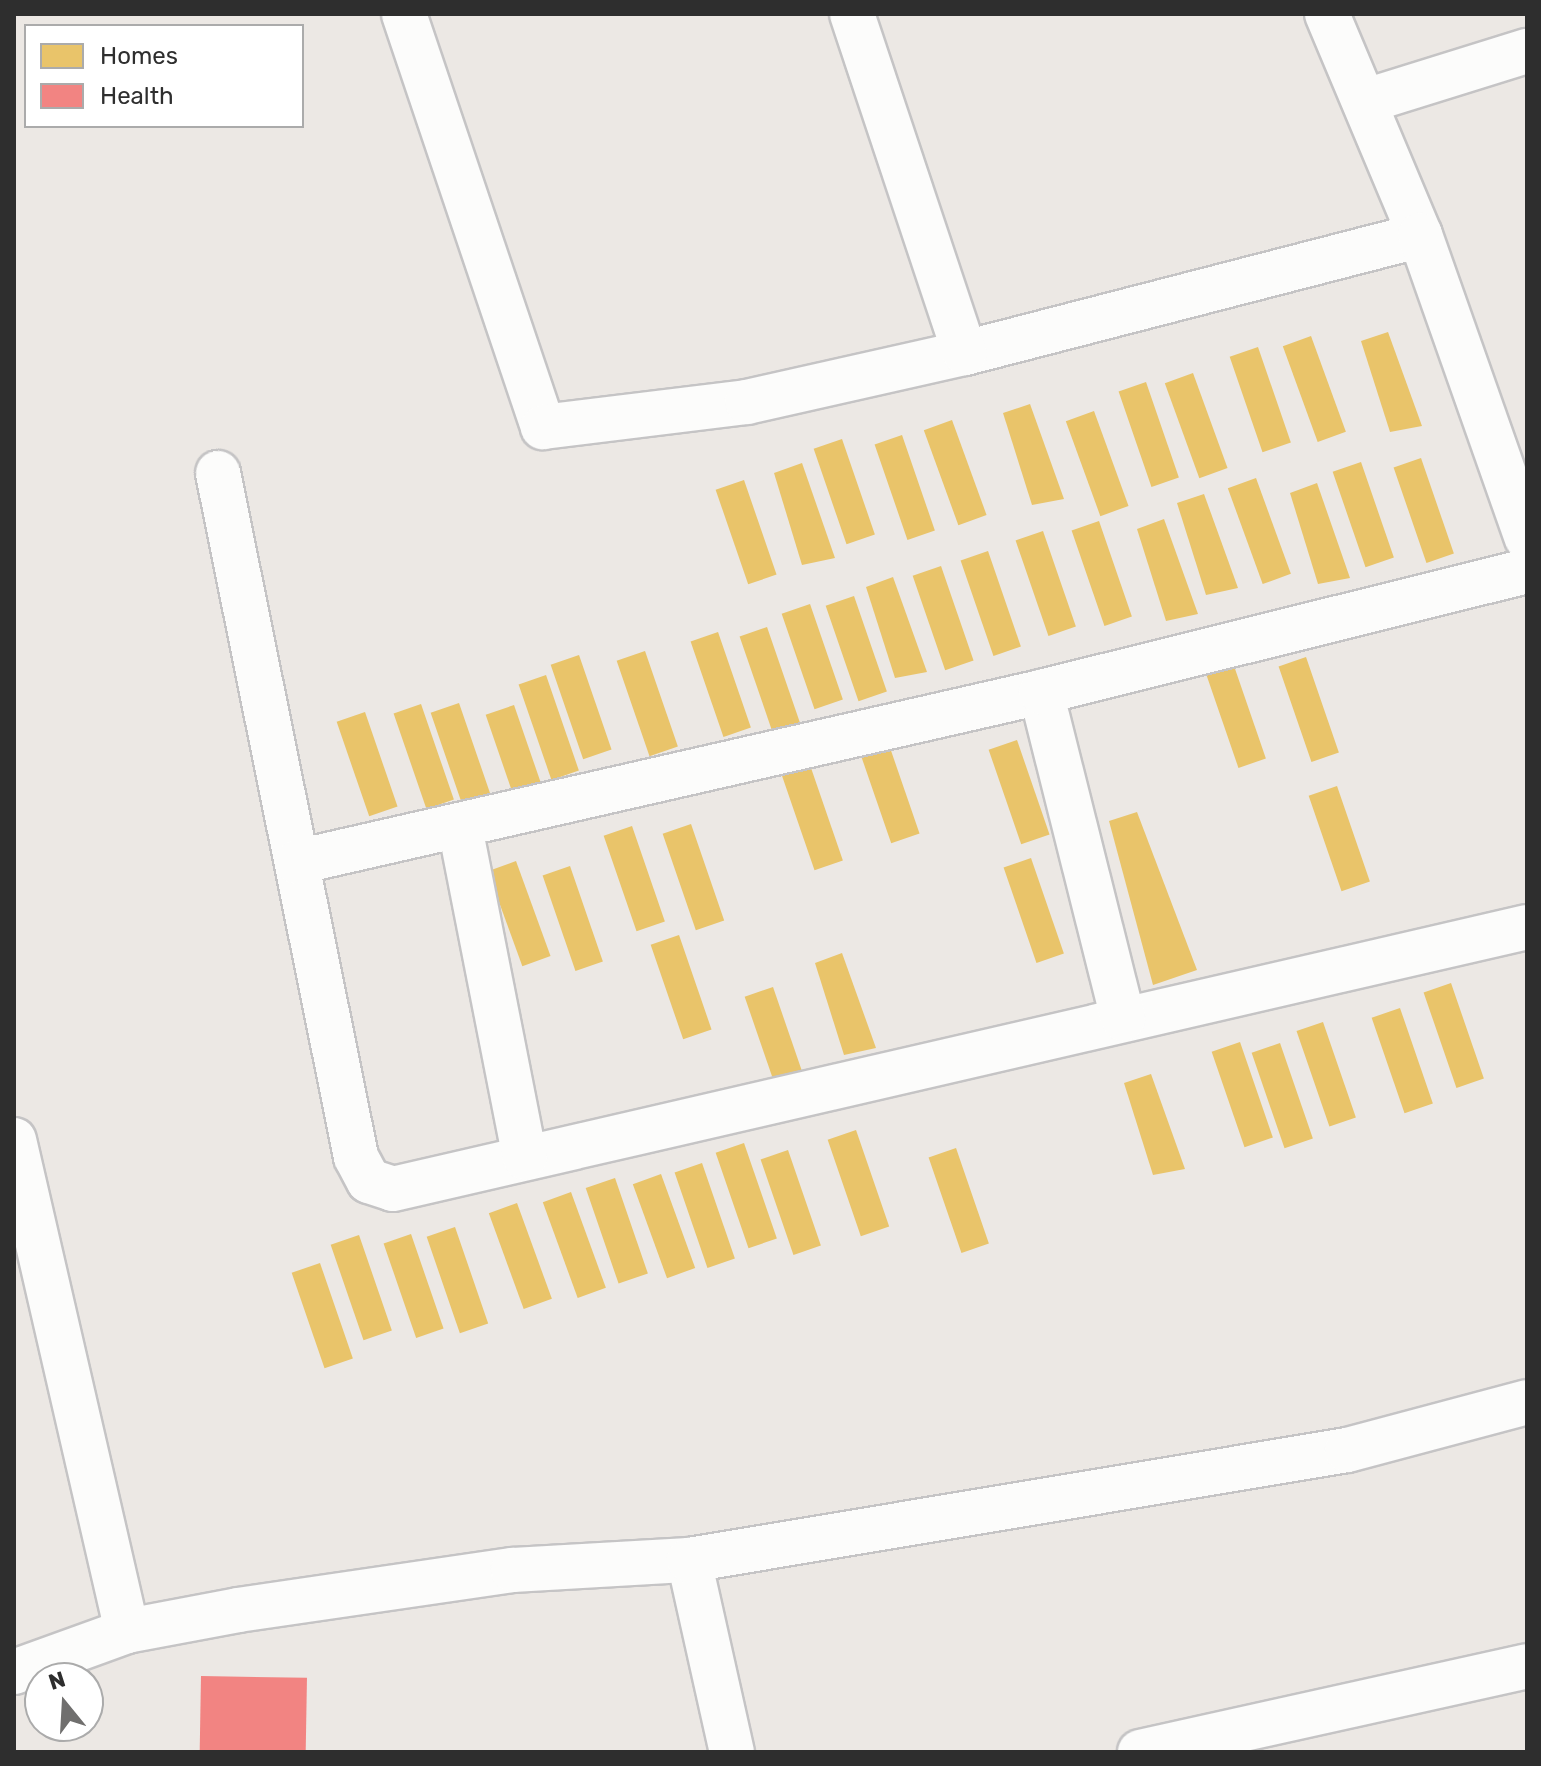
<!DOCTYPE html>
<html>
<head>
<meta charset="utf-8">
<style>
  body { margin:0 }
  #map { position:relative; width:1541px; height:1766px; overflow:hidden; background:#ece8e4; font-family:Rubik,sans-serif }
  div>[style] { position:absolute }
  .homes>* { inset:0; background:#e9c46a; transform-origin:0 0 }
  .health>* { inset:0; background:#f28482; transform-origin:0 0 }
  .roads { filter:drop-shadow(2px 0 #c5c4c5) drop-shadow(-2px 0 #c5c4c5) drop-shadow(0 2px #c5c4c5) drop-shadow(0 -2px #c5c4c5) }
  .minor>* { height:44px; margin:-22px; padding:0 22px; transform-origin:22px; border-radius:22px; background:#fcfcfb }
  span { translate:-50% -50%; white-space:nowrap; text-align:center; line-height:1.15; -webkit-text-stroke:8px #fff; paint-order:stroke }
  .frame { position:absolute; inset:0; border:16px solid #2e2e2e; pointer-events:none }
  .legend { position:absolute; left:24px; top:24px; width:280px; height:104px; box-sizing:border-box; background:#fff; border:2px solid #ababab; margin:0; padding:10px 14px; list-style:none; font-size:24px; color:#2e2e2e }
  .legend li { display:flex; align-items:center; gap:16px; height:40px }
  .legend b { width:40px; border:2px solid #ababab }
  .north { position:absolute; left:24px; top:1662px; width:80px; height:80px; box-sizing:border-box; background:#fff; border:2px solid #ababab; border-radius:50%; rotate:342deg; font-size:22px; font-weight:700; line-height:32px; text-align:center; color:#2e2e2e }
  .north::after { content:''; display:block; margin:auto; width:28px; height:36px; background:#706f6e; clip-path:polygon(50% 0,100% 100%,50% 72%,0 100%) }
</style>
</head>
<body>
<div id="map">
  <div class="homes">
    <i style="clip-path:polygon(1388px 332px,1422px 426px,1390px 432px,1361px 341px)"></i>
    <i style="left:1311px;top:336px;width:102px;height:30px;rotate:70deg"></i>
    <i style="left:1258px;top:347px;width:101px;height:30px;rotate:71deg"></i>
    <i style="left:1193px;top:373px;width:101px;height:30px;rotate:70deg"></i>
    <i style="left:1146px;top:382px;width:101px;height:29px;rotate:71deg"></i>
    <i style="clip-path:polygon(1030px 404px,1064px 499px,1032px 505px,1003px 413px)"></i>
    <i style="left:1094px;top:411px;width:101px;height:30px;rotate:70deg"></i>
    <i style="left:952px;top:420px;width:101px;height:30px;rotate:70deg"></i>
    <i style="left:902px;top:435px;width:101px;height:29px;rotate:71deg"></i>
    <i style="left:842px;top:439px;width:101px;height:30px;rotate:71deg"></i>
    <i style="left:1421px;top:458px;width:101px;height:29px;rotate:71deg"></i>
    <i style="left:1361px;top:462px;width:101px;height:30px;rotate:71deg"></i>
    <i style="clip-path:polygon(802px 463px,835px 558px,802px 565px,774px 473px)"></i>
    <i style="left:1256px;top:478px;width:102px;height:30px;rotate:70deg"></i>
    <i style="left:744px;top:480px;width:100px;height:30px;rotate:71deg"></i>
    <i style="clip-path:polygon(1317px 483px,1350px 578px,1318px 584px,1290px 493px)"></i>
    <i style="clip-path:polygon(1204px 494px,1238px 588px,1206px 595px,1177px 503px)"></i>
    <i style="clip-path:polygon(1164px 519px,1198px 614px,1166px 621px,1137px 529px)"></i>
    <i style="left:1099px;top:521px;width:101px;height:29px;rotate:71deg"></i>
    <i style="left:1043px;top:531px;width:101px;height:29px;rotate:71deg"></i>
    <i style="left:988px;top:551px;width:101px;height:29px;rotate:71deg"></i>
    <i style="left:941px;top:566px;width:100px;height:30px;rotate:71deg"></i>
    <i style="clip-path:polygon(893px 577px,927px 672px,895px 678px,866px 587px)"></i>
    <i style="left:854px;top:596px;width:101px;height:30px;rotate:71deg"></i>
    <i style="left:810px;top:604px;width:101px;height:30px;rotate:71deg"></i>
    <i style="left:767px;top:627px;width:101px;height:29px;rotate:71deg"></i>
    <i style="left:718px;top:632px;width:101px;height:29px;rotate:71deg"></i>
    <i style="left:645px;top:651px;width:101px;height:30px;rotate:71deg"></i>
    <i style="left:579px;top:655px;width:100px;height:30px;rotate:71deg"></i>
    <i style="left:1306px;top:657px;width:101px;height:29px;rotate:71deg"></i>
    <i style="left:1233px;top:663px;width:101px;height:29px;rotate:71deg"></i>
    <i style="left:546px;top:675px;width:101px;height:29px;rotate:71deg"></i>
    <i style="left:459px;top:703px;width:100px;height:30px;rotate:71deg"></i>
    <i style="left:421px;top:704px;width:101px;height:29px;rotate:71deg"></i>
    <i style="left:514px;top:705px;width:101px;height:30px;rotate:71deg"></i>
    <i style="left:365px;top:712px;width:100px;height:30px;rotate:71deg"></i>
    <i style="left:887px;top:739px;width:100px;height:30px;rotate:71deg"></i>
    <i style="left:1017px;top:740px;width:100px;height:30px;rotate:71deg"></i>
    <i style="left:810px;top:765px;width:101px;height:30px;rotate:71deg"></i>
    <i style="left:1337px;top:786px;width:101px;height:30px;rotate:71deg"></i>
    <i style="clip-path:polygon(1137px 812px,1197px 970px,1153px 985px,1109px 821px)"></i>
    <i style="left:691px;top:824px;width:102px;height:30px;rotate:71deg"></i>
    <i style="left:632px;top:826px;width:101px;height:30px;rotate:71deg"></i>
    <i style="left:1031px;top:858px;width:101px;height:29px;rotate:71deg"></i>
    <i style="left:516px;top:861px;width:101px;height:30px;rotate:70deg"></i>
    <i style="left:570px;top:866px;width:101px;height:29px;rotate:71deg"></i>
    <i style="left:679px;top:935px;width:100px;height:30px;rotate:71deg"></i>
    <i style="clip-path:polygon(842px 953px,876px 1048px,844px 1055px,815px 963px)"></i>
    <i style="left:1451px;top:983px;width:101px;height:29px;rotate:71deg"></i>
    <i style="left:773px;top:987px;width:100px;height:30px;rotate:71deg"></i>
    <i style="left:1400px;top:1008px;width:101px;height:30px;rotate:71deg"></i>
    <i style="left:1323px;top:1022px;width:101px;height:28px;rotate:71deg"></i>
    <i style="left:1240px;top:1042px;width:101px;height:30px;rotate:71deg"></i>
    <i style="left:1280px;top:1043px;width:101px;height:30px;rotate:71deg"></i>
    <i style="clip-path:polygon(1151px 1074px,1185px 1169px,1153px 1175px,1124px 1083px)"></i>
    <i style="left:856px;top:1130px;width:102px;height:30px;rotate:71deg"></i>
    <i style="left:744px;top:1143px;width:101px;height:30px;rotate:71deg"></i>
    <i style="left:956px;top:1148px;width:101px;height:29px;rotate:71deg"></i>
    <i style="left:788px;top:1150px;width:101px;height:29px;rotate:71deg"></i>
    <i style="left:702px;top:1163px;width:101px;height:29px;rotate:71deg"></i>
    <i style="left:661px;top:1174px;width:100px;height:30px;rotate:70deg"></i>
    <i style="left:615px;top:1178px;width:101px;height:31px;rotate:71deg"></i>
    <i style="left:571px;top:1192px;width:102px;height:30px;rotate:70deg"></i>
    <i style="left:517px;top:1203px;width:102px;height:30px;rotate:70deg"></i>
    <i style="left:455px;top:1227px;width:102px;height:30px;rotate:71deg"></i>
    <i style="left:411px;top:1234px;width:100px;height:29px;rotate:71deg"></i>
    <i style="left:359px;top:1235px;width:101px;height:30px;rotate:71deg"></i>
    <i style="left:320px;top:1263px;width:101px;height:30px;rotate:71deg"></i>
  </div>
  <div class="health">
    <i style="left:201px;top:1676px;width:106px;height:76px;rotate:1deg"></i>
  </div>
  <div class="roads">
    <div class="minor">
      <i style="left:404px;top:14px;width:436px;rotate:71.4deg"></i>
      <i style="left:543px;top:427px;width:206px;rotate:-7deg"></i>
      <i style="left:747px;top:402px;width:223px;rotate:-12.7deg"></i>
      <i style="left:965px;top:353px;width:470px;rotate:-14.5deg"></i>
      <i style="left:852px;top:14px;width:357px;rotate:71.6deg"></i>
      <i style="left:1327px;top:14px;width:240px;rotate:67.2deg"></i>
      <i style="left:1420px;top:235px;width:321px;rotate:70.6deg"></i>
      <i style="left:1366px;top:101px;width:169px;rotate:-17.3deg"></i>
      <i style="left:218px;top:473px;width:698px;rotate:78.59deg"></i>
      <i style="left:356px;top:1157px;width:27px;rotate:62deg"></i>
      <i style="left:369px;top:1181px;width:25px;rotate:18deg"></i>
      <i style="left:393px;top:1189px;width:1164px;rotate:-13.01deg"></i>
      <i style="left:1041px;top:692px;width:337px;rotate:75.9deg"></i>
      <i style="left:460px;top:827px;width:337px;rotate:78.9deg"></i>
      <i style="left:297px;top:862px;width:763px;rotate:-12.87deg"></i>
      <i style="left:1041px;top:692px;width:501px;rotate:-13.98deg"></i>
      <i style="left:14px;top:1140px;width:504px;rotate:77.04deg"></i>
      <i style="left:689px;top:1560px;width:197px;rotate:77.4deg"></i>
      <i style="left:14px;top:1672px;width:120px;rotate:-19.9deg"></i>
      <i style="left:127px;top:1631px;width:113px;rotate:-10.7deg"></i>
      <i style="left:238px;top:1610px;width:278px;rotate:-8.3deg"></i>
      <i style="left:513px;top:1570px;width:176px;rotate:-3.3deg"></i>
      <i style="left:689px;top:1560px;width:667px;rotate:-9.49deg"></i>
      <i style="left:1347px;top:1450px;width:186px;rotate:-14.9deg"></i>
      <i style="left:1140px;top:1752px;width:396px;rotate:-12.5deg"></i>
    </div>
  </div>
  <div class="frame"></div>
  <ul class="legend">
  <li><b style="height:22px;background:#e9c46a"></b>Homes</li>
  <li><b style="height:22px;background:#f28482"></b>Health</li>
  </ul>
  <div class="north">N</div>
</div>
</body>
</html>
